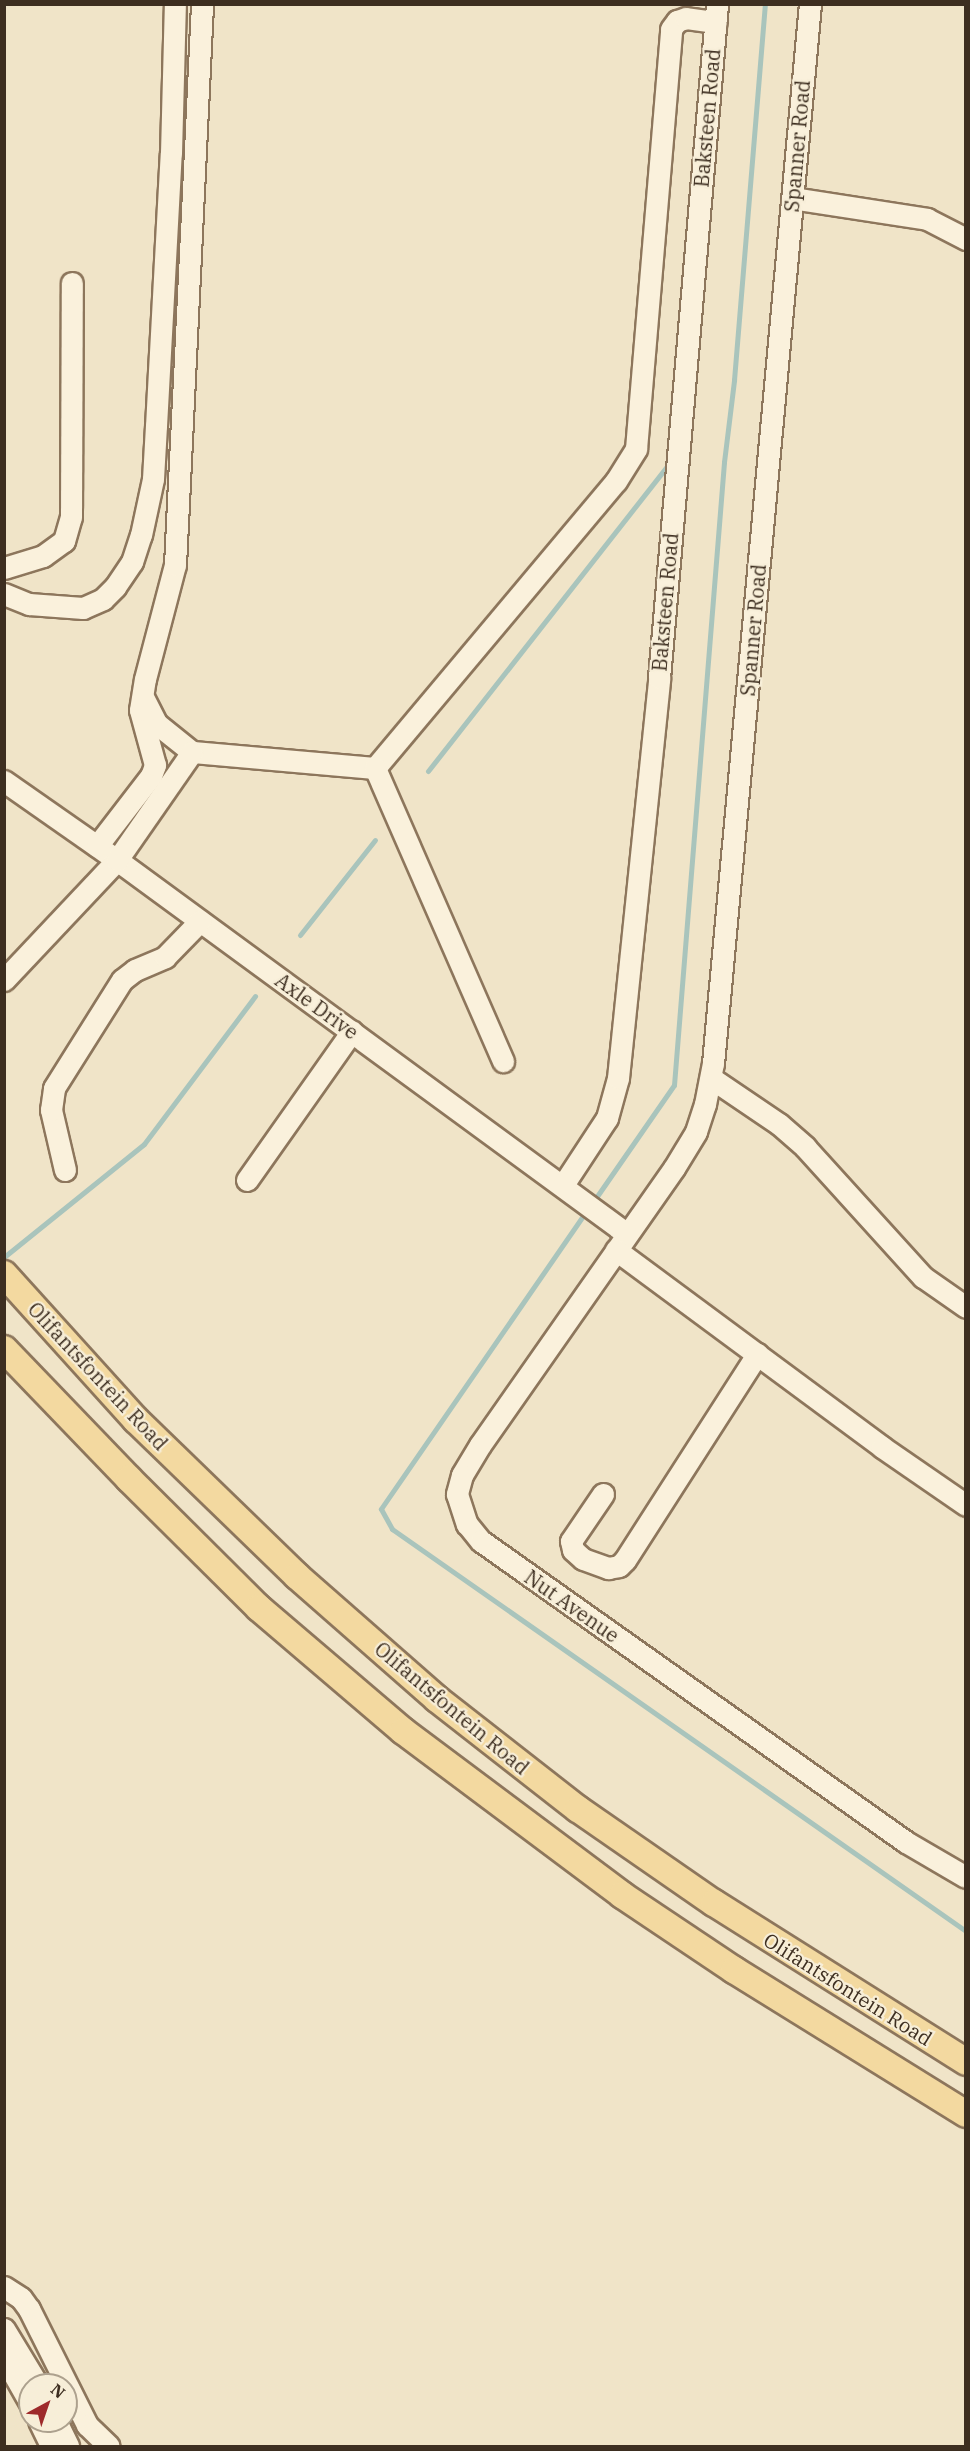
<!DOCTYPE html>
<html>
<head>
<meta charset="utf-8">
<style>
  body { margin:0 }
  #map { position:relative; width:970px; height:2451px; overflow:hidden; background:#f0e4c8; font-family:"IBM Plex Serif",serif }
  div>[style] { position:absolute }
  .stream>* { height:5px; margin:-2.5px; padding:0 2.5px; transform-origin:2.5px; border-radius:2.5px; background:#a9c4bc }
  .roads { filter:drop-shadow(2px 0 #8d765c) drop-shadow(-2px 0 #8d765c) drop-shadow(0 2px #8d765c) drop-shadow(0 -2px #8d765c) }
  .minor>* { height:21px; margin:-10.5px; padding:0 10.5px; transform-origin:10.5px; border-radius:10.5px; background:#faf1dc }
  .major>* { height:26px; margin:-13px; padding:0 13px; transform-origin:13px; border-radius:13px; background:#f3d9a0 }
  span { translate:-50% -50%; white-space:nowrap; text-align:center; line-height:1.15; -webkit-text-stroke:4.5px #f7eed8; paint-order:stroke }
  .street-label { font-size:20px; color:#3d2e20 }
  .frame { position:absolute; inset:0; border:6px solid #3d2e20; pointer-events:none }
  .north { position:absolute; left:18px; top:2373px; width:60px; height:60px; box-sizing:border-box; background:#f7eed8; border:2px solid #ada18e; border-radius:50%; rotate:40deg; font-size:16px; font-weight:700; line-height:24px; text-align:center; color:#3d2e20 }
  .north::after { content:''; display:block; margin:auto; width:21px; height:27px; background:#9e2a2b; clip-path:polygon(50% 0,100% 100%,50% 72%,0 100%) }
</style>
</head>
<body>
<div id="map">
  <div class="stream">
    <i style="left:428px;top:771px;width:390px;rotate:-51.9deg"></i>
    <i style="left:300px;top:935px;width:121px;rotate:-51.7deg"></i>
    <i style="left:593px;top:1202px;width:142px;rotate:-55.3deg"></i>
    <i style="left:674px;top:1085px;width:625px;rotate:-85.41deg"></i>
    <i style="left:724px;top:462px;width:83px;rotate:-83deg"></i>
    <i style="left:734px;top:380px;width:377px;rotate:-85.3deg"></i>
    <i style="left:587px;top:1210px;width:363px;rotate:124.6deg"></i>
    <i style="left:381px;top:1509px;width:23px;rotate:61deg"></i>
    <i style="left:392px;top:1529px;width:701px;rotate:35.01deg"></i>
    <i style="left:4px;top:1257px;width:180px;rotate:-38.9deg"></i>
    <i style="left:144px;top:1144px;width:185px;rotate:-53.1deg"></i>
  </div>
  <div class="roads">
    <div class="minor">
      <i style="left:810px;top:4px;width:1063px;rotate:95.23deg"></i>
      <i style="left:713px;top:1063px;width:42px;rotate:101deg"></i>
      <i style="left:705px;top:1104px;width:29px;rotate:108deg"></i>
      <i style="left:696px;top:1132px;width:42px;rotate:121.4deg"></i>
      <i style="left:674px;top:1168px;width:338px;rotate:125deg"></i>
      <i style="left:480px;top:1445px;width:35px;rotate:121deg"></i>
      <i style="left:462px;top:1475px;width:20px;rotate:105deg"></i>
      <i style="left:457px;top:1494px;width:32px;rotate:72deg"></i>
      <i style="left:467px;top:1524px;width:22px;rotate:51deg"></i>
      <i style="left:481px;top:1541px;width:521px;rotate:35.31deg"></i>
      <i style="left:906px;top:1842px;width:69px;rotate:30.3deg"></i>
      <i style="left:792px;top:198px;width:137px;rotate:8.8deg"></i>
      <i style="left:927px;top:219px;width:44px;rotate:27.1deg"></i>
      <i style="left:4px;top:568px;width:41px;rotate:-17.1deg"></i>
      <i style="left:43px;top:556px;width:26px;rotate:-36deg"></i>
      <i style="left:64px;top:541px;width:25px;rotate:-74deg"></i>
      <i style="left:71px;top:517px;width:234px;rotate:-89.8deg"></i>
      <i style="left:4px;top:594px;width:27px;rotate:22deg"></i>
      <i style="left:29px;top:604px;width:54px;rotate:4.2deg"></i>
      <i style="left:83px;top:608px;width:22px;rotate:-24deg"></i>
      <i style="left:103px;top:599px;width:17px;rotate:-45deg"></i>
      <i style="left:115px;top:587px;width:30px;rotate:-56deg"></i>
      <i style="left:132px;top:562px;width:28px;rotate:-72deg"></i>
      <i style="left:141px;top:535px;width:57px;rotate:-77.9deg"></i>
      <i style="left:153px;top:479px;width:53px;rotate:-86.8deg"></i>
      <i style="left:156px;top:426px;width:273px;rotate:-86.9deg"></i>
      <i style="left:171px;top:153px;width:149px;rotate:-88.5deg"></i>
      <i style="left:143px;top:697px;width:30px;rotate:63deg"></i>
      <i style="left:157px;top:724px;width:45px;rotate:38.7deg"></i>
      <i style="left:192px;top:752px;width:184px;rotate:5deg"></i>
      <i style="left:375px;top:768px;width:375px;rotate:-50deg"></i>
      <i style="left:616px;top:481px;width:38px;rotate:-58deg"></i>
      <i style="left:636px;top:449px;width:421px;rotate:-85.2deg"></i>
      <i style="left:671px;top:29px;width:10px;rotate:-53deg"></i>
      <i style="left:677px;top:21px;width:9px;rotate:-18deg"></i>
      <i style="left:686px;top:18px;width:30px;rotate:8deg"></i>
      <i style="left:375px;top:768px;width:320px;rotate:66.4deg"></i>
      <i style="left:4px;top:781px;width:138px;rotate:35deg"></i>
      <i style="left:117px;top:860px;width:632px;rotate:36.25deg"></i>
      <i style="left:97px;top:846px;width:88px;rotate:-52.4deg"></i>
      <i style="left:151px;top:776px;width:12px;rotate:-70deg"></i>
      <i style="left:155px;top:765px;width:57px;rotate:-105.3deg"></i>
      <i style="left:140px;top:710px;width:31px;rotate:-81deg"></i>
      <i style="left:145px;top:679px;width:118px;rotate:-75.3deg"></i>
      <i style="left:175px;top:565px;width:562px;rotate:-87.24deg"></i>
      <i style="left:4px;top:980px;width:165px;rotate:-46.7deg"></i>
      <i style="left:117px;top:860px;width:131px;rotate:-55.2deg"></i>
      <i style="left:711px;top:1078px;width:82px;rotate:34.1deg"></i>
      <i style="left:779px;top:1124px;width:35px;rotate:41deg"></i>
      <i style="left:805px;top:1147px;width:176px;rotate:47.8deg"></i>
      <i style="left:923px;top:1277px;width:52px;rotate:34.9deg"></i>
      <i style="left:65px;top:1170px;width:62px;rotate:-103.1deg"></i>
      <i style="left:51px;top:1110px;width:22px;rotate:-82deg"></i>
      <i style="left:54px;top:1088px;width:128px;rotate:-57.8deg"></i>
      <i style="left:122px;top:980px;width:16px;rotate:-38deg"></i>
      <i style="left:135px;top:970px;width:33px;rotate:-23deg"></i>
      <i style="left:165px;top:957px;width:50px;rotate:-45.8deg"></i>
      <i style="left:247px;top:1180px;width:182px;rotate:-54.8deg"></i>
      <i style="left:563px;top:1185px;width:80px;rotate:-56.7deg"></i>
      <i style="left:607px;top:1118px;width:41px;rotate:-74.6deg"></i>
      <i style="left:618px;top:1078px;width:402px;rotate:-84.1deg"></i>
      <i style="left:659px;top:678px;width:676px;rotate:-85.08deg"></i>
      <i style="left:616px;top:1250px;width:331px;rotate:36.5deg"></i>
      <i style="left:882px;top:1447px;width:102px;rotate:34.6deg"></i>
      <i style="left:603px;top:1494px;width:57px;rotate:124.2deg"></i>
      <i style="left:571px;top:1541px;width:9px;rotate:77deg"></i>
      <i style="left:573px;top:1550px;width:13px;rotate:42deg"></i>
      <i style="left:583px;top:1559px;width:27px;rotate:20deg"></i>
      <i style="left:608px;top:1568px;width:11px;rotate:-10deg"></i>
      <i style="left:619px;top:1566px;width:8px;rotate:-45deg"></i>
      <i style="left:625px;top:1560px;width:245px;rotate:-57.3deg"></i>
      <i style="left:4px;top:2287px;width:20px;rotate:33deg"></i>
      <i style="left:21px;top:2298px;width:14px;rotate:54deg"></i>
      <i style="left:29px;top:2309px;width:130px;rotate:63.4deg"></i>
      <i style="left:87px;top:2425px;width:30px;rotate:44deg"></i>
      <i style="left:4px;top:2329px;width:66px;rotate:58.7deg"></i>
      <i style="left:4px;top:2357px;width:53px;rotate:60.5deg"></i>
      <i style="left:39px;top:2421px;width:28px;rotate:64deg"></i>
      <i style="left:56px;top:2421px;width:28px;rotate:64deg"></i>
    </div>
    <div class="major">
      <i style="left:4px;top:1274px;width:197px;rotate:47.9deg"></i>
      <i style="left:136px;top:1420px;width:224px;rotate:44.1deg"></i>
      <i style="left:297px;top:1576px;width:186px;rotate:41.3deg"></i>
      <i style="left:437px;top:1699px;width:179px;rotate:38deg"></i>
      <i style="left:578px;top:1809px;width:165px;rotate:34.7deg"></i>
      <i style="left:714px;top:1903px;width:298px;rotate:32.2deg"></i>
      <i style="left:4px;top:1349px;width:180px;rotate:46.1deg"></i>
      <i style="left:129px;top:1479px;width:183px;rotate:44.8deg"></i>
      <i style="left:259px;top:1608px;width:189px;rotate:40.5deg"></i>
      <i style="left:403px;top:1731px;width:274px;rotate:36.8deg"></i>
      <i style="left:622px;top:1895px;width:135px;rotate:33.8deg"></i>
      <i style="left:734px;top:1970px;width:273px;rotate:31.8deg"></i>
    </div>
  </div>
  <div class="street-label">
    <span style="left:707px;top:118px;rotate:-85deg">Baksteen Road</span>
    <span style="left:797px;top:146px;rotate:-85deg">Spanner Road</span>
    <span style="left:665px;top:602px;rotate:-85deg">Baksteen Road</span>
    <span style="left:753px;top:630px;rotate:-85deg">Spanner Road</span>
    <span style="left:317px;top:1006px;rotate:36deg">Axle Drive</span>
    <span style="left:98px;top:1376px;rotate:47deg">Olifantsfontein Road</span>
    <span style="left:572px;top:1606px;rotate:35deg">Nut Avenue</span>
    <span style="left:452px;top:1708px;rotate:40deg">Olifantsfontein Road</span>
    <span style="left:848px;top:1989px;rotate:32deg">Olifantsfontein Road</span>
  </div>
  <div class="frame"></div>
  <div class="north">N</div>
</div>
</body>
</html>
